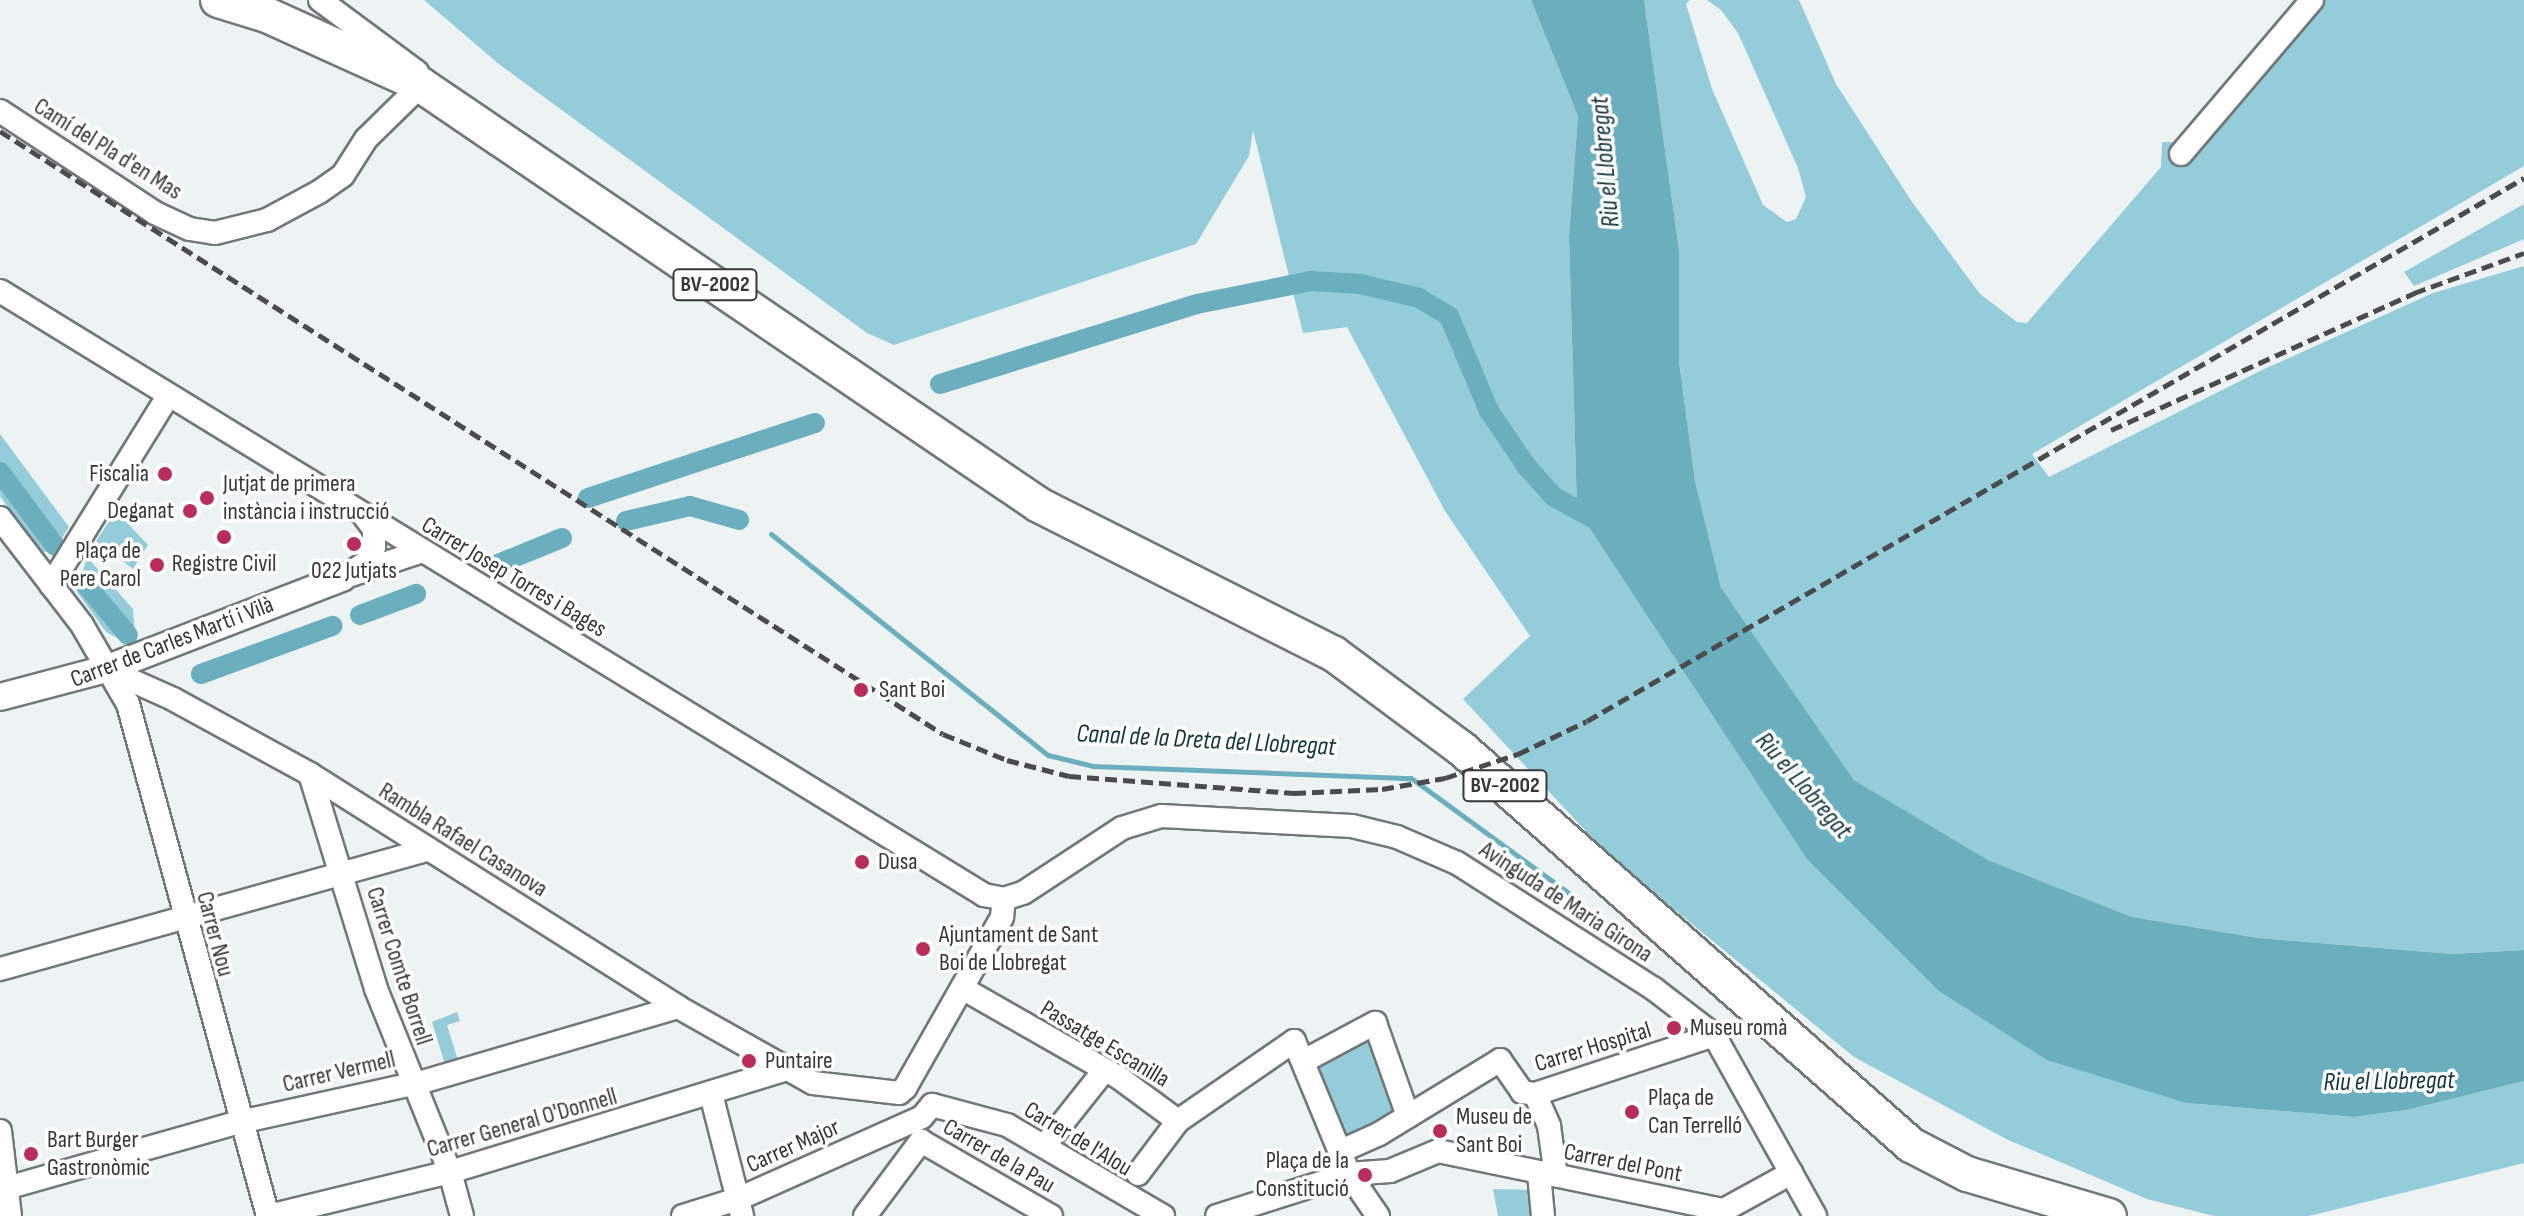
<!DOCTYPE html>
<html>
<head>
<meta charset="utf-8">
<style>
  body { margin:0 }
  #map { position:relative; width:2524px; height:1216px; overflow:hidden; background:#edf2f3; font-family:"Sofia Sans Condensed",sans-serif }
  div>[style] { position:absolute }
  .green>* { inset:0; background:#94ccda }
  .water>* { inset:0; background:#6baebd }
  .stream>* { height:5px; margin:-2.5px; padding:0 2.5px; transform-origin:2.5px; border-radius:2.5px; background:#6baebd }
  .canal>* { height:20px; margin:-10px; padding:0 10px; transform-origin:10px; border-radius:10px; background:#6baebd }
  .roads { filter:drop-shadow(2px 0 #727778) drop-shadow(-2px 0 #727778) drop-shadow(0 2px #727778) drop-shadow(0 -2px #727778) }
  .minor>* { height:22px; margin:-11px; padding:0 11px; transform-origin:11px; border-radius:11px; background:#fff }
  .tertiary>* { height:26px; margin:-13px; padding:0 13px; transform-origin:13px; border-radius:13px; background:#fff }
  .primary>* { height:34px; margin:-17px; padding:0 17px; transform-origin:17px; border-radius:17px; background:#fff }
  .rail>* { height:5px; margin-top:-2.5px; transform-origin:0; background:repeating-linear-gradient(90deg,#494b4c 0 12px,transparent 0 18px) }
  .dots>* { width:22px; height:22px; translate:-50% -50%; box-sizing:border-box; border:4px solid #fff; border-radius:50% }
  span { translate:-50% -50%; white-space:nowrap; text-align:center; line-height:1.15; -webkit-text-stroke:7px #fff; paint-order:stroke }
  .shield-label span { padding:2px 6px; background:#fff; border:2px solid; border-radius:6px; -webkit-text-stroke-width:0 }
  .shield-label { font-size:22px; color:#363838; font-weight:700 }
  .street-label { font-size:24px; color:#363838 }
  .poi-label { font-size:24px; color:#363838 }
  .right { translate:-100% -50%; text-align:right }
  .left { translate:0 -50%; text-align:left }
  .water-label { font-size:26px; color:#13353c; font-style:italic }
</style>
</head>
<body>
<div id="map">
  <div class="green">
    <i style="clip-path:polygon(424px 0,1531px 0,1578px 116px,1569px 236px,1577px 509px,1806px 858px,2186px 1103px,2354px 1117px,2407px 1110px,2524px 1081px,2524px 1163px,2309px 1216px,2214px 1216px,2147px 1199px,2006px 1139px,1854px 1057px,1608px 855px,1463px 699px,1530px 636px,1445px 511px,1347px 327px,1303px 333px,1253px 130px,1249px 156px,1196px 244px,894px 345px,867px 333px,500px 65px)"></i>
    <i style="clip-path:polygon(1644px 0,1690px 0,1686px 4px,1712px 89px,1763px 205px,1787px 222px,1796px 219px,1806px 197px,1798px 168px,1738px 33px,1721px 10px,1707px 0,1799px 0,1836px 84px,1912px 202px,1980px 294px,2017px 322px,2027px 323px,2161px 167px,2162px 142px,2177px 142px,2303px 0,2524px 0,2524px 166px,2032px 454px,2049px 477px,2262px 370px,2433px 293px,2524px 266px,2524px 950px,2452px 954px,2258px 938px,2132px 917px,1988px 860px,1854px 780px,1721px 589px,1695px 481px,1679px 361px,1679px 250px)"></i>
    <i style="clip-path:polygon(2524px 204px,2524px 239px,2414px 286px,2404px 272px)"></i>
    <i style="clip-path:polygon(0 434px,69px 527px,54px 551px,41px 552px,0 496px)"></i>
    <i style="clip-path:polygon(116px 511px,148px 545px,133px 569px,96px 541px)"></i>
    <i style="clip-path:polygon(87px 557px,133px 609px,135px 635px,121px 640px,106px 632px,77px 592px)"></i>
    <i style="clip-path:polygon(457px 1012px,460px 1021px,447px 1025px,460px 1067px,447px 1071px,432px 1022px)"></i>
    <i style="clip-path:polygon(1374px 1030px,1402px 1116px,1347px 1145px,1314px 1064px)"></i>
    <i style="clip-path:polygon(1493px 1189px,1535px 1190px,1535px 1216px,1498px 1216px)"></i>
  </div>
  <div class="water">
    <i style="clip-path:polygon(1531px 0,1644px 0,1679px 250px,1679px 361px,1695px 481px,1721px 588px,1854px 780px,1988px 860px,2132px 917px,2258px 938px,2452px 954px,2524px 950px,2524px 1081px,2407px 1110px,2354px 1117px,2186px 1103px,2047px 1060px,1939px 991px,1806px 858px,1577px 509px,1569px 236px,1578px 116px)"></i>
  </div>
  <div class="stream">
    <i style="left:771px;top:534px;width:354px;rotate:38.6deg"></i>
    <i style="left:1048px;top:755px;width:46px;rotate:13.7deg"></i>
    <i style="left:1093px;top:766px;width:318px;rotate:2.2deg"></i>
    <i style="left:1411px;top:778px;width:210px;rotate:36.1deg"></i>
  </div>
  <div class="canal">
    <i style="left:940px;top:384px;width:269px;rotate:-17.3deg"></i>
    <i style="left:1197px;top:304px;width:116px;rotate:-11.4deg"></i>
    <i style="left:1311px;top:281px;width:49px;rotate:3.5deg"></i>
    <i style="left:1360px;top:284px;width:61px;rotate:13.3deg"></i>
    <i style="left:1419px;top:298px;width:35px;rotate:31deg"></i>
    <i style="left:1449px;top:316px;width:103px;rotate:67.2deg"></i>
    <i style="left:1489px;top:411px;width:68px;rotate:55.8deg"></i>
    <i style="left:1527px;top:467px;width:40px;rotate:48deg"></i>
    <i style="left:1554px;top:497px;width:50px;rotate:28.6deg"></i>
    <i style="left:0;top:472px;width:92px;rotate:53.4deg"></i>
    <i style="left:588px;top:498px;width:239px;rotate:-18.3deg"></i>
    <i style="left:626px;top:521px;width:66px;rotate:-13.2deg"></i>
    <i style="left:690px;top:506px;width:51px;rotate:15.9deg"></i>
    <i style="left:498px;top:564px;width:69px;rotate:-22.1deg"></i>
    <i style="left:83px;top:581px;width:70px;rotate:50.2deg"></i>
    <i style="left:360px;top:615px;width:60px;rotate:-20.6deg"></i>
    <i style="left:201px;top:674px;width:140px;rotate:-20.1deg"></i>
  </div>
  <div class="roads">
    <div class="minor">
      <i style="left:320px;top:0;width:121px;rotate:36.6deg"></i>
      <i style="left:0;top:111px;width:186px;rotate:33.3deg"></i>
      <i style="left:155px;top:213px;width:38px;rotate:25deg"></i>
      <i style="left:190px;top:229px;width:25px;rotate:9deg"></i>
      <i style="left:215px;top:233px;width:54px;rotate:-14deg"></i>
      <i style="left:267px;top:220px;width:59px;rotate:-28.3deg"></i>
      <i style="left:319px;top:192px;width:29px;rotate:-35deg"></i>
      <i style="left:343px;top:175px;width:43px;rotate:-57.4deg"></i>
      <i style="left:366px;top:139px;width:77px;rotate:-44.5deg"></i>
      <i style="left:2181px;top:154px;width:202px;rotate:-49.6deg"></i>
      <i style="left:0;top:291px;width:1155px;rotate:31.54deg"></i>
      <i style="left:984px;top:895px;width:20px;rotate:11deg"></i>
      <i style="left:1004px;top:899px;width:20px;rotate:-18deg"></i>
      <i style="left:1023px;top:893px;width:118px;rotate:-33.3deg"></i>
      <i style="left:1122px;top:828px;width:41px;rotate:-17.1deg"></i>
      <i style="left:1161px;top:816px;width:191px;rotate:3deg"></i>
      <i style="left:1352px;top:826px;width:46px;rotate:13.7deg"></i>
      <i style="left:1397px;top:837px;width:65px;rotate:23.4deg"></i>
      <i style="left:1457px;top:863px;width:234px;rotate:32.6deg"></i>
      <i style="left:1654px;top:989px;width:76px;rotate:37.5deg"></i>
      <i style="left:1714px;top:1035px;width:207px;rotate:60.8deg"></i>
      <i style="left:0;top:518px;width:135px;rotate:52.5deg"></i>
      <i style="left:82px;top:625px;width:91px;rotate:59.8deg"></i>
      <i style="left:128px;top:704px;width:531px;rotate:74.71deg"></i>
      <i style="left:353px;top:571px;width:17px;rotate:-33deg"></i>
      <i style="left:367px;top:562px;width:17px;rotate:-65deg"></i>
      <i style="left:374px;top:547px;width:18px;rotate:-90deg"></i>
      <i style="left:374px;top:529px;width:15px;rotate:-127deg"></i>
      <i style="left:342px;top:578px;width:84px;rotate:-18.6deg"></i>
      <i style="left:51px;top:585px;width:222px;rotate:-58.2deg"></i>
      <i style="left:106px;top:669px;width:73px;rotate:24.1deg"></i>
      <i style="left:173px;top:699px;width:156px;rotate:28.7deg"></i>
      <i style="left:310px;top:774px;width:436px;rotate:32.3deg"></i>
      <i style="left:678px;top:1007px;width:155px;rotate:29.4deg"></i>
      <i style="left:813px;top:1083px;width:87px;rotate:6.6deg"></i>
      <i style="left:899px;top:1093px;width:8px;rotate:-40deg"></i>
      <i style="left:905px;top:1088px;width:197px;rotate:-60.4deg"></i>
      <i style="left:1002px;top:917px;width:18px;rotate:-84deg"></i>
      <i style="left:310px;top:774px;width:225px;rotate:72.9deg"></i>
      <i style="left:376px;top:989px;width:197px;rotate:68deg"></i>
      <i style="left:450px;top:1172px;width:46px;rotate:74.7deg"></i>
      <i style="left:0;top:969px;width:445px;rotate:-15.6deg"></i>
      <i style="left:962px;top:988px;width:180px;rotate:29.7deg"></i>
      <i style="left:1118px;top:1077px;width:74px;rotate:36.3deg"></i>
      <i style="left:1304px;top:1061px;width:81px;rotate:-28.2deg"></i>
      <i style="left:1375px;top:1023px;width:99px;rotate:70.5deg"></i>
      <i style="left:711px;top:1094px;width:126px;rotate:75.7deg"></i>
      <i style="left:1535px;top:1094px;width:35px;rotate:66deg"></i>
      <i style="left:1549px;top:1126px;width:50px;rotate:82deg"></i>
      <i style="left:0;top:1131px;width:86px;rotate:83.3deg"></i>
      <i style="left:921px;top:1141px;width:150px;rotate:30deg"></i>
      <i style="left:1045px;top:1145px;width:93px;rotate:-51.5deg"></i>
      <i style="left:1341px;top:1151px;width:42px;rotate:-24.1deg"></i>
      <i style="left:1379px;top:1134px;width:142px;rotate:-31.4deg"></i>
      <i style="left:1500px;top:1060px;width:39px;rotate:55deg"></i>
      <i style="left:1522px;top:1092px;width:13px;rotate:9deg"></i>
      <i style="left:1535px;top:1094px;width:188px;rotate:-18.2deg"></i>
      <i style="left:1138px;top:1174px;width:66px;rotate:-53deg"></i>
      <i style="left:1178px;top:1121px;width:141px;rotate:-34.6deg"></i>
      <i style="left:1294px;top:1041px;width:144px;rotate:67.5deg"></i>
      <i style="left:1349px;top:1174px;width:51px;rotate:55.4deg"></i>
      <i style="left:1539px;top:1174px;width:42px;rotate:84.6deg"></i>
      <i style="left:10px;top:1187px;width:239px;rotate:-15.8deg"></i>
      <i style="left:240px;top:1122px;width:186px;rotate:-12.4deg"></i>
      <i style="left:422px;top:1082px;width:267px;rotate:-16.3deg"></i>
      <i style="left:269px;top:1216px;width:186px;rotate:-13.7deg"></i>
      <i style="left:450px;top:1172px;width:351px;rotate:-17deg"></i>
      <i style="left:683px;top:1216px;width:58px;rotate:-17.2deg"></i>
      <i style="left:738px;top:1199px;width:201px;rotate:-24deg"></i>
      <i style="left:922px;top:1117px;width:16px;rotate:-50deg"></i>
      <i style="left:932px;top:1105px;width:78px;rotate:14.9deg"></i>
      <i style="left:1007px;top:1125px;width:181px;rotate:30.3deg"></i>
      <i style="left:865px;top:1216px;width:94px;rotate:-53.3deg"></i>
      <i style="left:1217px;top:1216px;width:139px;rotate:-17.7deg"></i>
      <i style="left:1349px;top:1174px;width:41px;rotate:-4.2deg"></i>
      <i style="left:1390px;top:1171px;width:52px;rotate:-22.6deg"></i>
      <i style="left:1438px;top:1151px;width:292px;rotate:11.7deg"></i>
      <i style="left:1724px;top:1210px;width:77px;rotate:-28.9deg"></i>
    </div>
    <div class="tertiary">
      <i style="left:0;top:697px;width:110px;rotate:-14.8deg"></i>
      <i style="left:106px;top:669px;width:253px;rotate:-21.1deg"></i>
    </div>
    <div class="primary">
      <i style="left:218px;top:0;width:51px;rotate:17deg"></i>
      <i style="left:267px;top:15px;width:169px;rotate:24.4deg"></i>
      <i style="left:421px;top:85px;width:747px;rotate:34.2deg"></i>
      <i style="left:1039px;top:505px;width:330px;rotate:26.8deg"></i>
      <i style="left:1334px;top:654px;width:159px;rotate:36.6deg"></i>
      <i style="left:1462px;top:749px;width:599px;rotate:41.41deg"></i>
      <i style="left:1911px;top:1145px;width:63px;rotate:27.4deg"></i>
      <i style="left:1967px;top:1174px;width:148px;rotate:16.5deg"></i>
    </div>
  </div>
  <div class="rail">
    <i style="left:0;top:131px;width:1119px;rotate:32.6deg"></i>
    <i style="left:943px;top:734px;width:69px;rotate:22.1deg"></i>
    <i style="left:1007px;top:760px;width:64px;rotate:14.5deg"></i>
    <i style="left:1069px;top:776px;width:226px;rotate:4.3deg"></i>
    <i style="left:1294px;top:793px;width:88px;rotate:-2.6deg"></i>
    <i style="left:1382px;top:789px;width:64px;rotate:-9.9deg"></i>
    <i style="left:1445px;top:778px;width:77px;rotate:-18.2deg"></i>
    <i style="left:1518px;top:754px;width:76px;rotate:-25.6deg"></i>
    <i style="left:1587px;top:721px;width:1083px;rotate:-30.09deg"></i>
    <i style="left:2111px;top:430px;width:333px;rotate:-24.3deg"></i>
    <i style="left:2414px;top:293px;width:117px;rotate:-20deg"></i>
  </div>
  <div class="dots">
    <i style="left:165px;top:474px;background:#ba2c59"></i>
    <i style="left:207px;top:498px;background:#ba2c59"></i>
    <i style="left:190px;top:511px;background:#ba2c59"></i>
    <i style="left:224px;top:537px;background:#ba2c59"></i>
    <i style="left:354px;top:544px;background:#ba2c59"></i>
    <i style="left:157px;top:565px;background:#ba2c59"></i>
    <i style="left:861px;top:690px;background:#ba2c59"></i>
    <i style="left:862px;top:862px;background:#ba2c59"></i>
    <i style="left:923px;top:949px;background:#ba2c59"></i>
    <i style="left:1674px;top:1028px;background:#ba2c59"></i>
    <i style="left:749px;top:1061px;background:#ba2c59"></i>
    <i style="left:1632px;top:1112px;background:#ba2c59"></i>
    <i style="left:1440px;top:1131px;background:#ba2c59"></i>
    <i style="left:31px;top:1154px;background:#ba2c59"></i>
    <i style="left:1365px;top:1175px;background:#ba2c59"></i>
  </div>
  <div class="shield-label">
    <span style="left:715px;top:285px">BV-2002</span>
    <span style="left:1505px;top:786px">BV-2002</span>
  </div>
  <div class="street-label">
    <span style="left:108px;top:149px;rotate:32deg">Camí del Pla d'en Mas</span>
    <span style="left:514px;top:577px;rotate:31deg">Carrer Josep Torres i Bages</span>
    <span style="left:172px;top:642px;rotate:-21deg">Carrer de Carles Martí i Vilà</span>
    <span style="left:463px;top:840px;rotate:32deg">Rambla Rafael Casanova</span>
    <span style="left:1566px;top:902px;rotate:33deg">Avinguda de Maria Girona</span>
    <span style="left:215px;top:934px;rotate:75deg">Carrer Nou</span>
    <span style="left:399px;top:966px;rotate:72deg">Carrer Comte Borrell</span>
    <span style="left:1105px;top:1044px;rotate:31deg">Passatge Escanilla</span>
    <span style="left:1593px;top:1047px;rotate:-17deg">Carrer Hospital</span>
    <span style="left:339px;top:1072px;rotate:-13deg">Carrer Vermell</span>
    <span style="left:522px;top:1123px;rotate:-16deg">Carrer General O'Donnell</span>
    <span style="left:1078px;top:1139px;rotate:31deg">Carrer de l'Alou</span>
    <span style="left:793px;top:1146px;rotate:-24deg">Carrer Major</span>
    <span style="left:999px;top:1156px;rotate:30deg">Carrer de la Pau</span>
    <span style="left:1623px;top:1163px;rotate:11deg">Carrer del Pont</span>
  </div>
  <div class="poi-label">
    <span class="right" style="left:149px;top:474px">Fiscalia</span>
    <span class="left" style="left:223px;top:498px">Jutjat de primera<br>instància i instrucció</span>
    <span class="right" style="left:174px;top:511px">Deganat</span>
    <span class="right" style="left:141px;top:565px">Plaça de<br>Pere Carol</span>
    <span style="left:224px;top:564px">Registre Civil</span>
    <span style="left:354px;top:571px">022 Jutjats</span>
    <span class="left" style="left:879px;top:690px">Sant Boi</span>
    <span class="left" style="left:878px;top:862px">Dusa</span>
    <span class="left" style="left:939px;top:949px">Ajuntament de Sant<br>Boi de Llobregat</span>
    <span class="left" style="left:1690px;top:1028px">Museu romà</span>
    <span class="left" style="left:765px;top:1061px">Puntaire</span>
    <span class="left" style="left:1648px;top:1112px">Plaça de<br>Can Terrelló</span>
    <span class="left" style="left:1456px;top:1131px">Museu de<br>Sant Boi</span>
    <span class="left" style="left:47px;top:1154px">Bart Burger<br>Gastronòmic</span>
    <span class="right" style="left:1349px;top:1175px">Plaça de la<br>Constitució</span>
  </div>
  <div class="water-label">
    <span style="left:1606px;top:162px;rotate:-95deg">Riu el Llobregat</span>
    <span style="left:1206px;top:741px;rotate:3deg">Canal de la Dreta del Llobregat</span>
    <span style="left:1803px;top:786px;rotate:49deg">Riu el Llobregat</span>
    <span style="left:2389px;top:1082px;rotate:-1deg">Riu el Llobregat</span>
  </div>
</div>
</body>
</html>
